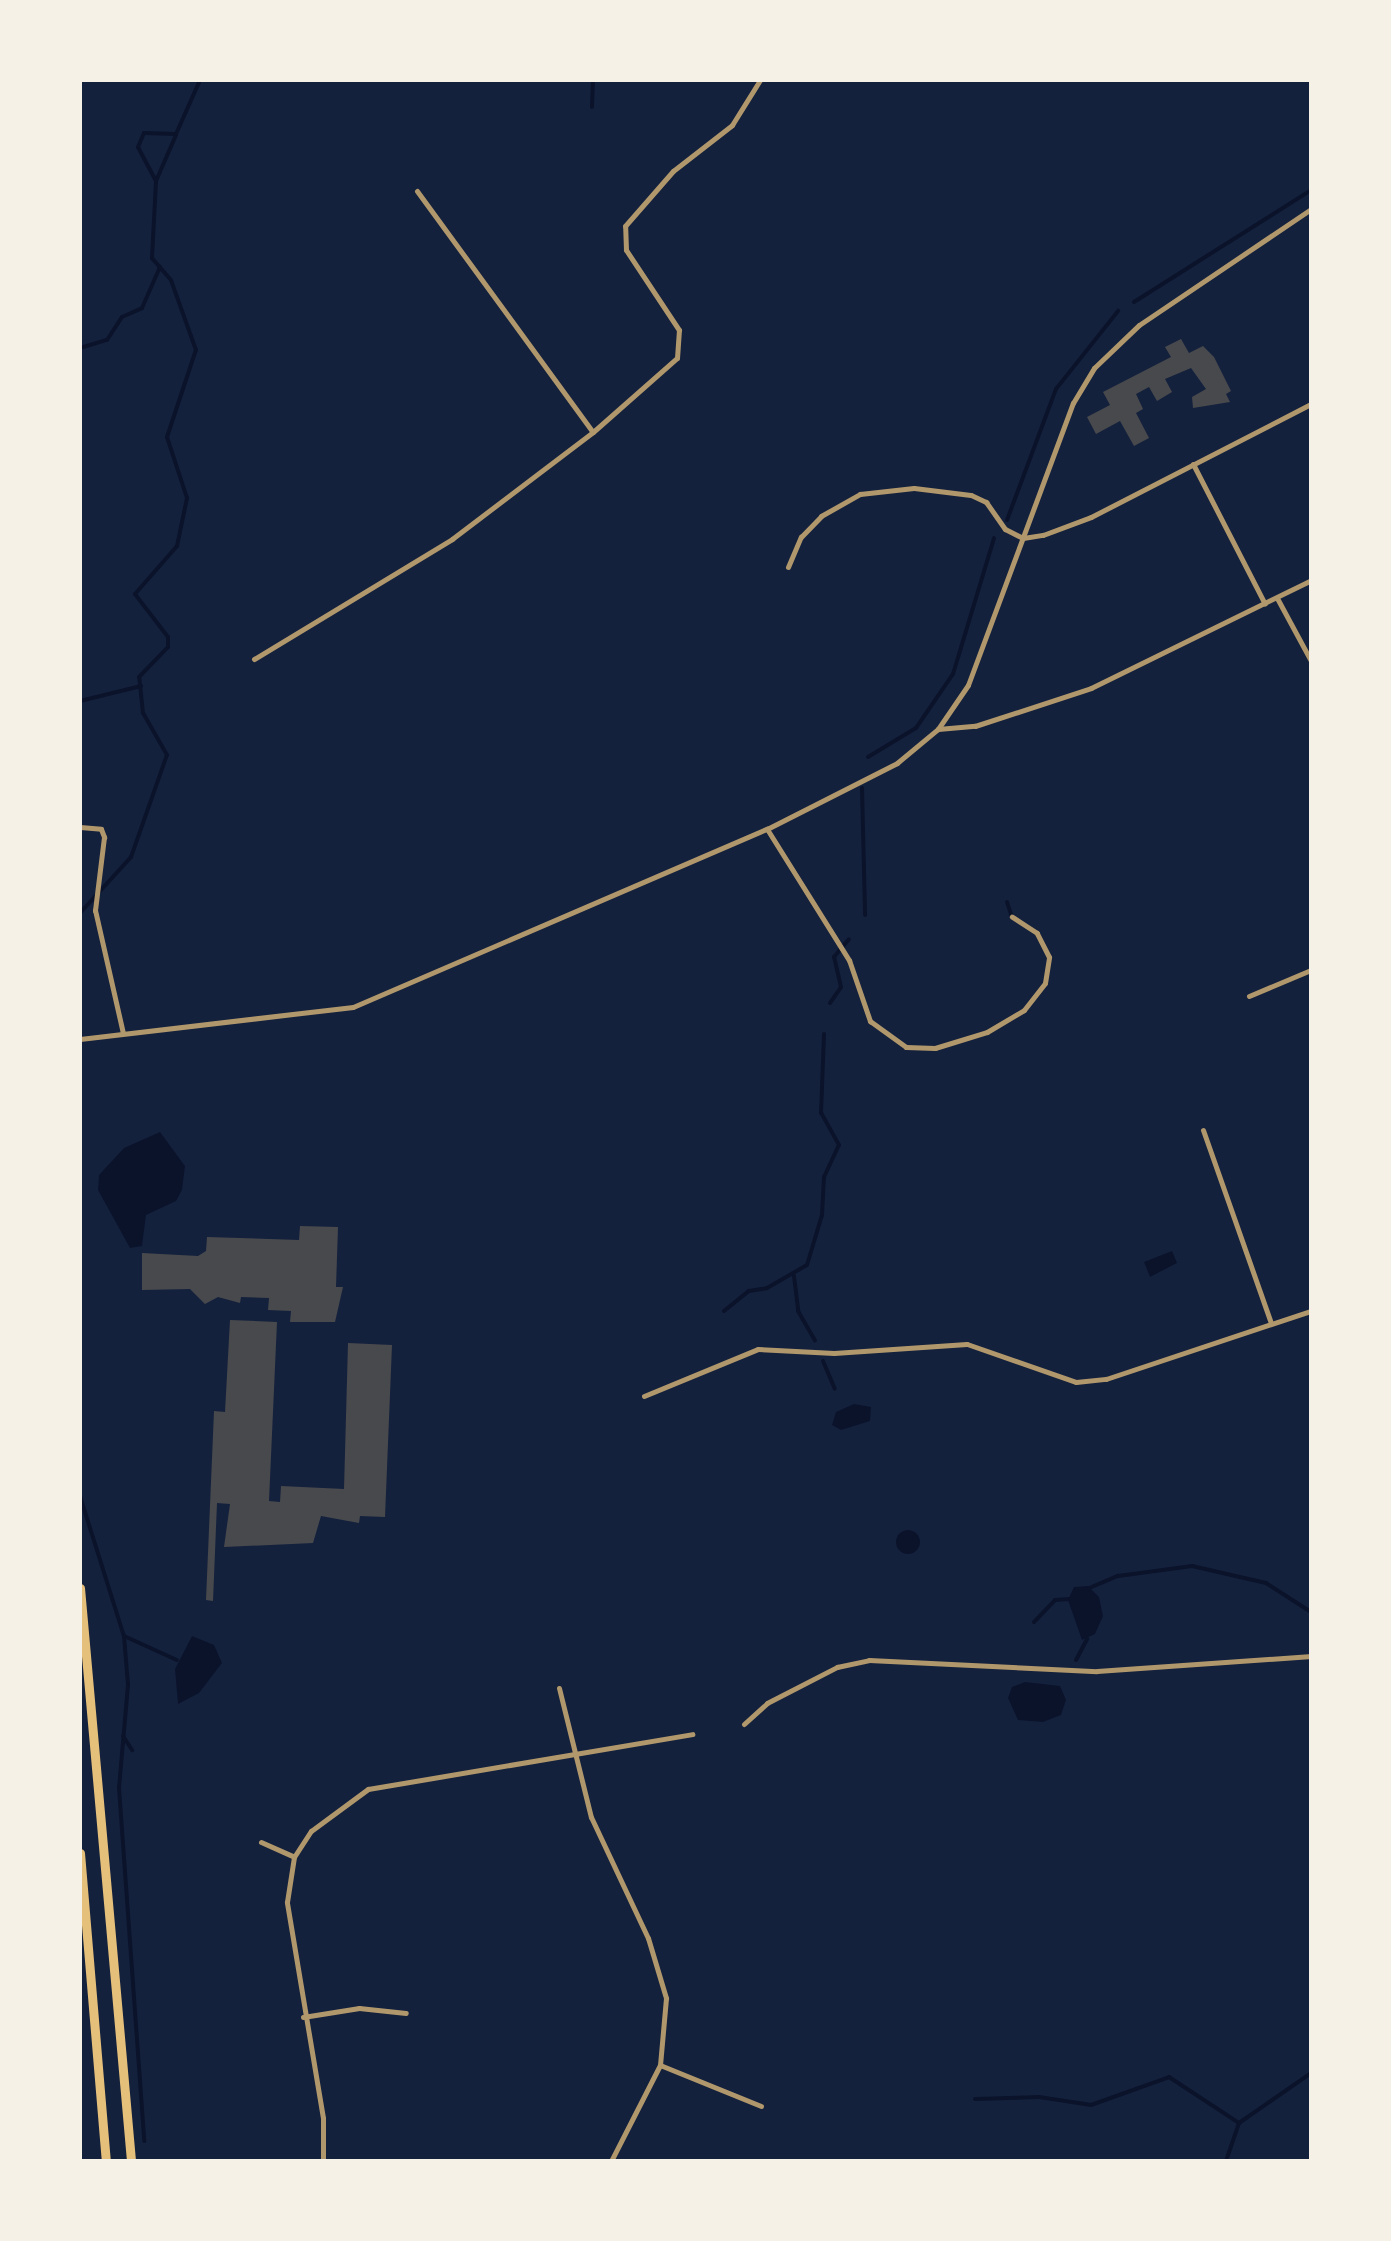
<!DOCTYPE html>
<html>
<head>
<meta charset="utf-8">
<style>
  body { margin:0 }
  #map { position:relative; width:1391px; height:2241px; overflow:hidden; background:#14213d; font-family:Barlow,sans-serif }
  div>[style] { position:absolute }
  .water>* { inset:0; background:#0b132b }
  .round { border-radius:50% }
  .stream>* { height:4px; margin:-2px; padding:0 2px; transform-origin:2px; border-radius:2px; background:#0b132b }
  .building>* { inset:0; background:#48494c }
  .minor>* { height:5px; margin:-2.5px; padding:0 2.5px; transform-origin:2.5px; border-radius:2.5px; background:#b1986c }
  .primary>* { height:9px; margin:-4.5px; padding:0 4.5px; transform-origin:4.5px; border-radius:4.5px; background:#e5c07b }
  span { translate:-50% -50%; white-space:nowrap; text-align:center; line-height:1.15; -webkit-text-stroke:9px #f6f1e7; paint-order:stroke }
  .frame { position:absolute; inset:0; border:82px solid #f6f1e7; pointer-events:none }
</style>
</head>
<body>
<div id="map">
  <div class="water">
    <i style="clip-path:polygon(160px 1132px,185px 1166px,182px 1190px,176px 1201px,146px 1215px,142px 1246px,130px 1248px,98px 1190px,99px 1175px,124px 1148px)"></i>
    <i style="clip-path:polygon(1172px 1251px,1177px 1263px,1150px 1277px,1144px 1262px)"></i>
    <i style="clip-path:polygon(854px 1404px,871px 1407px,870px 1421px,841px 1430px,832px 1425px,836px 1412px)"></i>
    <i class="round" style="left:896px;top:1530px;width:24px;height:24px"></i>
    <i style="clip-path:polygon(1088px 1586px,1099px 1597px,1103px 1616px,1095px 1634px,1082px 1640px,1068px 1600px,1074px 1587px)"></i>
    <i style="clip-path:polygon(192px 1636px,214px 1645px,222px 1663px,199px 1693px,178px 1704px,175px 1669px)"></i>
    <i style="clip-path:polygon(1025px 1682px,1060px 1686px,1066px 1700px,1061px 1715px,1043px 1722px,1018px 1720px,1008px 1698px,1012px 1687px)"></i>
  </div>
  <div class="stream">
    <i style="left:592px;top:107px;width:27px;rotate:-88deg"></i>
    <i style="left:156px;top:181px;width:50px;rotate:-66.5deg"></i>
    <i style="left:1134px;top:302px;width:209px;rotate:-32.3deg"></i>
    <i style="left:80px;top:348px;width:28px;rotate:-17deg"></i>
    <i style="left:107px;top:340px;width:27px;rotate:-57deg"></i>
    <i style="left:122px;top:317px;width:22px;rotate:-24deg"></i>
    <i style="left:142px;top:308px;width:45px;rotate:-66.3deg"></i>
    <i style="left:1007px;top:520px;width:140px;rotate:-69.5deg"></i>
    <i style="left:1056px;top:389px;width:100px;rotate:-51.5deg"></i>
    <i style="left:80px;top:701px;width:63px;rotate:-13.8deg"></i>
    <i style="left:868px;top:757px;width:56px;rotate:-31.1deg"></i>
    <i style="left:916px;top:728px;width:65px;rotate:-55.6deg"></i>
    <i style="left:953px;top:674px;width:142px;rotate:-73.2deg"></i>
    <i style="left:862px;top:788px;width:127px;rotate:88.6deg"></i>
    <i style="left:1007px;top:902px;width:16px;rotate:72deg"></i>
    <i style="left:80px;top:913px;width:76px;rotate:-47.7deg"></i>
    <i style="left:131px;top:857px;width:108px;rotate:-70.6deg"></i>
    <i style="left:167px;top:755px;width:48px;rotate:-119.7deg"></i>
    <i style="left:143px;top:713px;width:36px;rotate:-96deg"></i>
    <i style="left:139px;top:677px;width:42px;rotate:-46deg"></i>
    <i style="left:168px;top:647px;width:10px;rotate:-90deg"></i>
    <i style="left:168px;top:637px;width:54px;rotate:-127.5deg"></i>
    <i style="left:135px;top:594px;width:64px;rotate:-48.8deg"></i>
    <i style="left:177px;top:546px;width:49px;rotate:-78.2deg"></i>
    <i style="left:187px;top:498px;width:64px;rotate:-108.2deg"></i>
    <i style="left:167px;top:437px;width:92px;rotate:-71.6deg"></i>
    <i style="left:196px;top:350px;width:74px;rotate:-109.7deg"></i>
    <i style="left:171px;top:280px;width:29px;rotate:-131deg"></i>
    <i style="left:152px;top:258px;width:77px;rotate:-87deg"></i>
    <i style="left:156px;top:181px;width:38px;rotate:-118deg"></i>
    <i style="left:138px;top:147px;width:15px;rotate:-67deg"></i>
    <i style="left:144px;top:133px;width:32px;rotate:2deg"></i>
    <i style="left:176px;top:134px;width:59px;rotate:-66deg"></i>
    <i style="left:830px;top:1003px;width:19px;rotate:-55deg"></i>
    <i style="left:841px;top:987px;width:31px;rotate:-103deg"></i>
    <i style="left:834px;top:957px;width:23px;rotate:-50deg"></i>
    <i style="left:794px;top:1276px;width:35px;rotate:83deg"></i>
    <i style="left:798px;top:1311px;width:34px;rotate:60deg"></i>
    <i style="left:724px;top:1311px;width:32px;rotate:-39deg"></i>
    <i style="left:749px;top:1291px;width:18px;rotate:-9deg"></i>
    <i style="left:767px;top:1288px;width:46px;rotate:-29.9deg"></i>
    <i style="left:807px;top:1265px;width:52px;rotate:-73.3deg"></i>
    <i style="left:822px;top:1215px;width:38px;rotate:-87deg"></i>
    <i style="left:824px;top:1177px;width:35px;rotate:-65deg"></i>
    <i style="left:839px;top:1145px;width:37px;rotate:-119deg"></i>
    <i style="left:821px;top:1113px;width:79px;rotate:-87.8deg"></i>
    <i style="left:823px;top:1361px;width:30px;rotate:67deg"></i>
    <i style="left:80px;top:1496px;width:147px;rotate:72.6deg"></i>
    <i style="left:124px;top:1636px;width:49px;rotate:85.3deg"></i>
    <i style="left:128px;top:1685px;width:103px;rotate:95deg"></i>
    <i style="left:119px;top:1788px;width:354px;rotate:85.9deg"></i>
    <i style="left:1087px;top:1589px;width:34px;rotate:-23deg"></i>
    <i style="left:1118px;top:1576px;width:75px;rotate:-7.7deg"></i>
    <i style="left:1192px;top:1566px;width:76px;rotate:12.9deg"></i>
    <i style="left:1266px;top:1583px;width:54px;rotate:32.8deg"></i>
    <i style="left:1034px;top:1622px;width:30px;rotate:-46deg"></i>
    <i style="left:1055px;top:1600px;width:14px;rotate:-4deg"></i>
    <i style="left:124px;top:1636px;width:58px;rotate:24.4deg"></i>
    <i style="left:1076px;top:1660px;width:24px;rotate:-62deg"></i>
    <i style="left:123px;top:1736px;width:17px;rotate:57deg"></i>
    <i style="left:975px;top:2099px;width:64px;rotate:-1.8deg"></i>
    <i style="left:1039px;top:2097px;width:53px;rotate:8.7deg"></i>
    <i style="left:1091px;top:2105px;width:83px;rotate:-19.7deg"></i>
    <i style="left:1169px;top:2077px;width:84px;rotate:33.3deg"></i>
    <i style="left:1226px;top:2161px;width:40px;rotate:-71.1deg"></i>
    <i style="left:1239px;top:2123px;width:88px;rotate:-34.8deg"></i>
  </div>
  <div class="building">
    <i style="clip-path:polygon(1181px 339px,1189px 353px,1203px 346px,1214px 357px,1231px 391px,1226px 394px,1230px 402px,1193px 408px,1192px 397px,1206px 389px,1191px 368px,1165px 379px,1172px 392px,1157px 401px,1149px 387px,1136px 394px,1143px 409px,1136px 413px,1149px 438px,1134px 446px,1120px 421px,1096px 434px,1087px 417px,1110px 405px,1103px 392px,1171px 357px,1165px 347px)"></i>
    <i style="clip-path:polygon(300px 1226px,338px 1227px,336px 1287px,343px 1287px,335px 1322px,290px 1322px,291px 1311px,268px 1310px,269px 1298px,241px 1297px,240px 1303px,218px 1297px,205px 1304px,190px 1289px,142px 1290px,142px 1253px,198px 1256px,206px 1251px,207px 1237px,299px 1240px)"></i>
    <i style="clip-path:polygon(230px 1320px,277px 1322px,269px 1501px,280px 1502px,281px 1486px,344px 1489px,348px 1343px,392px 1345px,385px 1517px,360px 1516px,359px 1523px,321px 1516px,313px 1543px,224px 1547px,230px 1504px,217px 1503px,213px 1601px,206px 1600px,214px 1411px,225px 1412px)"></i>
  </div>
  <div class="minor">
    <i style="left:417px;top:191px;width:298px;rotate:53.9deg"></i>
    <i style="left:1193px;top:464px;width:157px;rotate:62.8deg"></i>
    <i style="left:788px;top:567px;width:33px;rotate:-67deg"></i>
    <i style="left:801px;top:537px;width:29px;rotate:-46deg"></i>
    <i style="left:821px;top:516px;width:45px;rotate:-29.4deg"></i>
    <i style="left:860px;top:494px;width:54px;rotate:-6.3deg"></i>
    <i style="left:914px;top:488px;width:57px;rotate:7deg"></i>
    <i style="left:971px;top:495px;width:17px;rotate:25deg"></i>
    <i style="left:986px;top:502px;width:33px;rotate:55deg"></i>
    <i style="left:1005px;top:529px;width:20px;rotate:27deg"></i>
    <i style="left:1023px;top:538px;width:20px;rotate:-9deg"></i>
    <i style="left:1043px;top:535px;width:51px;rotate:-20.6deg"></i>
    <i style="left:1091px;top:517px;width:247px;rotate:-27.2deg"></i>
    <i style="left:1277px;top:598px;width:72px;rotate:61.6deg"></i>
    <i style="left:254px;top:659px;width:232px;rotate:-31.2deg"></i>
    <i style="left:452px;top:539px;width:177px;rotate:-37.2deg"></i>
    <i style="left:593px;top:432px;width:112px;rotate:-41.4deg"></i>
    <i style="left:677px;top:358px;width:28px;rotate:-86deg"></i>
    <i style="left:679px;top:330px;width:96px;rotate:-123.5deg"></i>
    <i style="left:626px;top:250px;width:24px;rotate:-92deg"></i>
    <i style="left:625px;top:226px;width:73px;rotate:-48.9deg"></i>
    <i style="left:673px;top:171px;width:75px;rotate:-37.9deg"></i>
    <i style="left:732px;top:125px;width:53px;rotate:-58.1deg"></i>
    <i style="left:938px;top:729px;width:37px;rotate:-5deg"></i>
    <i style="left:975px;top:726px;width:122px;rotate:-18.1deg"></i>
    <i style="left:1091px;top:688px;width:245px;rotate:-26.1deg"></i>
    <i style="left:80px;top:827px;width:21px;rotate:5deg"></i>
    <i style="left:101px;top:829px;width:9px;rotate:69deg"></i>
    <i style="left:104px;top:837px;width:74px;rotate:97deg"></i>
    <i style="left:95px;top:910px;width:126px;rotate:77.2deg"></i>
    <i style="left:767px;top:829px;width:155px;rotate:58deg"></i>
    <i style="left:849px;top:960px;width:65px;rotate:71deg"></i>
    <i style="left:870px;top:1021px;width:44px;rotate:35.8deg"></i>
    <i style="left:906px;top:1047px;width:29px;rotate:2deg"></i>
    <i style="left:935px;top:1048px;width:54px;rotate:-17.1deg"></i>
    <i style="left:987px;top:1032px;width:43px;rotate:-30.7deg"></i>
    <i style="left:1024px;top:1010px;width:34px;rotate:-52deg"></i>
    <i style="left:1045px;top:983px;width:26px;rotate:-81deg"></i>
    <i style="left:1049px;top:957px;width:27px;rotate:-117deg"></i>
    <i style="left:1037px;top:933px;width:30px;rotate:-147deg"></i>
    <i style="left:1249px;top:996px;width:67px;rotate:-22.8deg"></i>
    <i style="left:80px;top:1039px;width:275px;rotate:-6.7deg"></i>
    <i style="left:353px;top:1007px;width:451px;rotate:-23.3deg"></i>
    <i style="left:767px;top:829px;width:146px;rotate:-26.9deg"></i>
    <i style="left:897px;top:763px;width:53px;rotate:-39.7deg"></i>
    <i style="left:938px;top:729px;width:53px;rotate:-55.7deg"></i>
    <i style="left:968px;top:685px;width:301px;rotate:-69.6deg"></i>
    <i style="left:1073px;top:403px;width:41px;rotate:-59deg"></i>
    <i style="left:1094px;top:368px;width:62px;rotate:-43.7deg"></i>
    <i style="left:1139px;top:325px;width:207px;rotate:-34deg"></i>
    <i style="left:1203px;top:1130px;width:205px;rotate:70.6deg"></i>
    <i style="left:644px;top:1396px;width:123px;rotate:-22.4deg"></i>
    <i style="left:758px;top:1349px;width:76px;rotate:3deg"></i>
    <i style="left:834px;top:1353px;width:133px;rotate:-3.9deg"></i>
    <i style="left:967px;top:1344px;width:115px;rotate:19.2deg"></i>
    <i style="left:1076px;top:1382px;width:30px;rotate:-6deg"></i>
    <i style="left:1106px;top:1379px;width:216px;rotate:-18.4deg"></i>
    <i style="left:559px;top:1688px;width:133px;rotate:76.1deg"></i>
    <i style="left:591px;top:1817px;width:134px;rotate:64.8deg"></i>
    <i style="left:648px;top:1938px;width:63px;rotate:73.3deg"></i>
    <i style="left:666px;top:1998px;width:67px;rotate:95.1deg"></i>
    <i style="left:660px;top:2065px;width:108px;rotate:117deg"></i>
    <i style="left:744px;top:1724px;width:31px;rotate:-42deg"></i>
    <i style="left:767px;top:1703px;width:79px;rotate:-27.2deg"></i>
    <i style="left:837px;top:1667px;width:33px;rotate:-12deg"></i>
    <i style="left:869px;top:1660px;width:228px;rotate:2.8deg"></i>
    <i style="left:1097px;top:1671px;width:215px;rotate:-4deg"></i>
    <i style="left:261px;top:1842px;width:36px;rotate:24deg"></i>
    <i style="left:303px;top:2017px;width:57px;rotate:-9.1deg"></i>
    <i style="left:359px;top:2008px;width:47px;rotate:6.1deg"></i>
    <i style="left:660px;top:2065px;width:109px;rotate:22.1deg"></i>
    <i style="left:323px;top:2161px;width:43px;rotate:-90deg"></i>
    <i style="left:323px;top:2118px;width:219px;rotate:-99.5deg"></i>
    <i style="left:287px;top:1902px;width:46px;rotate:-81.2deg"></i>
    <i style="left:294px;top:1857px;width:31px;rotate:-57deg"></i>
    <i style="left:311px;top:1831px;width:71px;rotate:-36.4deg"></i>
    <i style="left:368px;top:1789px;width:329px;rotate:-9.6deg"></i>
  </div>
  <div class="primary">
    <i style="left:80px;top:1588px;width:575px;rotate:84.91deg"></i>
    <i style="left:80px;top:1853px;width:309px;rotate:85.2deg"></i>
  </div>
  <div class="frame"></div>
</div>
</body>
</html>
